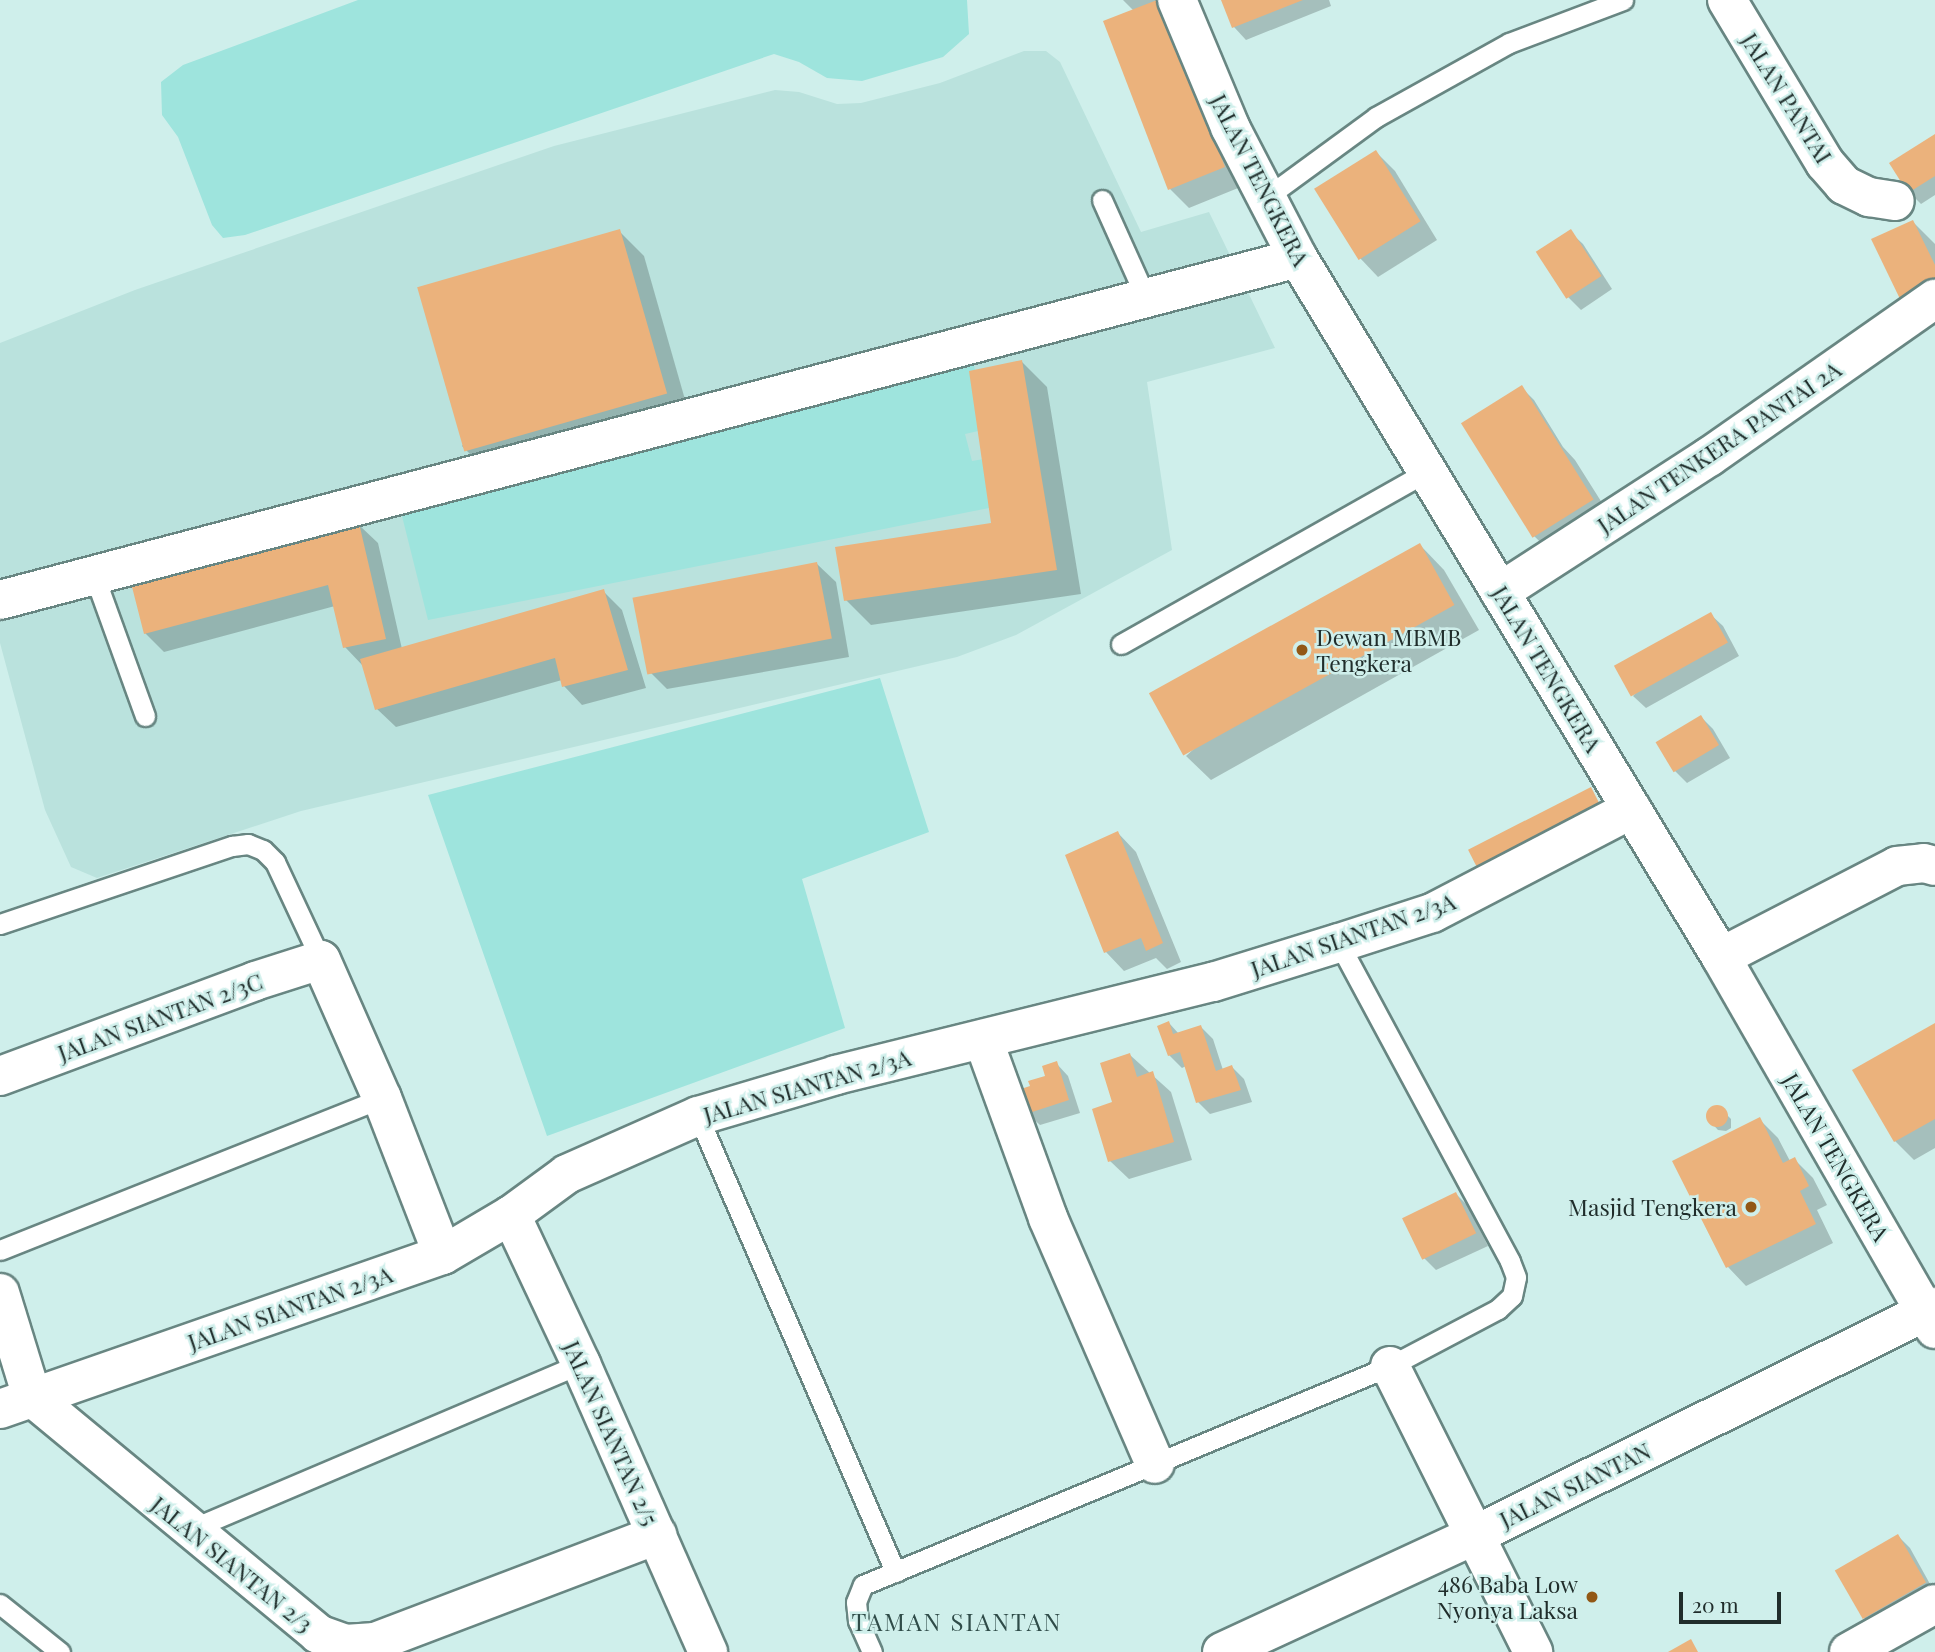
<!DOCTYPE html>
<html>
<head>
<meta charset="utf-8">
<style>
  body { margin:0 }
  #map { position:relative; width:1935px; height:1652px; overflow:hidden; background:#cfefeb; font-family:"Playfair Display",serif }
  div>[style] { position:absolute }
  .built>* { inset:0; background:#bae2dd }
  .green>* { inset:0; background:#9ee4dd }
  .shadow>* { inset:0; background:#0003 }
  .building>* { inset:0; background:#ebb27c; transform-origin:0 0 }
  .round { border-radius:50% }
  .roads { filter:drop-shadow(2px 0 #688682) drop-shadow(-2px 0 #688682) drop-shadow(0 2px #688682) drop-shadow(0 -2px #688682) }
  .lane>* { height:19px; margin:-9.5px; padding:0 9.5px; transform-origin:9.5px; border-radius:9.5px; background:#fff }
  .street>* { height:38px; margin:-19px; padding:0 19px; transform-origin:19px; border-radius:19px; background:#fff }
  .secondary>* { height:38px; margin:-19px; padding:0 19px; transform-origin:19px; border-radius:19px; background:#fff }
  .dots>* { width:19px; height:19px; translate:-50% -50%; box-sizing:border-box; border:4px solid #cfefeb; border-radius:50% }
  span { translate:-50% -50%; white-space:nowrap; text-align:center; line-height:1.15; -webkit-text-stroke:5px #cfefeb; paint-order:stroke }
  .street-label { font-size:23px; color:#202d2b }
  .poi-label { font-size:23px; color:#202d2b }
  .left { translate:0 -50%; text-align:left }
  .right { translate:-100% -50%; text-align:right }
  .neighbourhood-label { font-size:24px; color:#304c49; letter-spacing:2px }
  .scale { position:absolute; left:1679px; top:1592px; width:102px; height:32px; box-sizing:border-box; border:4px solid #202d2b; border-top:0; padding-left:9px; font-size:21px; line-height:24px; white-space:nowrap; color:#202d2b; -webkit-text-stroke:5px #cfefeb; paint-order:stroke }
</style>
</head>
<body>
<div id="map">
  <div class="built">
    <i style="clip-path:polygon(1024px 51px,1046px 51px,1060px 62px,1141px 232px,1209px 212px,1275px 348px,1147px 382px,1172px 550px,1016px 635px,957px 657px,301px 811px,97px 878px,71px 867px,45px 810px,0 643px,0 343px,135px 290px,554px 146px,775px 90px,799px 92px,837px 104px,861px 103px,940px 83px)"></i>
  </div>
  <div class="green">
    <i style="clip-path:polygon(358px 0,967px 0,969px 34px,943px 57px,862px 81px,827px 78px,799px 62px,774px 54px,245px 235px,223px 238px,212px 225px,178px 137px,162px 115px,161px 82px,183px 65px)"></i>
    <i style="clip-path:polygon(974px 365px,987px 429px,965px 434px,972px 461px,996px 457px,1004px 505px,428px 620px,400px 508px)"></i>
    <i style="clip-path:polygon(880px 678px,929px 832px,802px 879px,845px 1028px,547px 1136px,428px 795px)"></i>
  </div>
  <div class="shadow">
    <i style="clip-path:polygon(1123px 0,1162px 0,1243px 186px,1189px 208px,1170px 189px,1134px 11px)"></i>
    <i style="clip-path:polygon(1223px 0,1329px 0,1331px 6px,1246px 40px,1234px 27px)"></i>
    <i style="clip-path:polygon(1935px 136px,1935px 195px,1921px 204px,1909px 192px)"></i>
    <i style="clip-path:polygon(1376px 152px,1395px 171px,1437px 240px,1378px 277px,1360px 258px)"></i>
    <i style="clip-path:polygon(1913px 222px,1935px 244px,1935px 322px)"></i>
    <i style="clip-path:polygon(619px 231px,644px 256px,690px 417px,487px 471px,462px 446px)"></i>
    <i style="clip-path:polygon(1570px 232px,1583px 244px,1612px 289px,1581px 310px,1568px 297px)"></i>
    <i style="clip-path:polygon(1022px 362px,1047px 387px,1081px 594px,871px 625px,846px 600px,993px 524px)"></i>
    <i style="clip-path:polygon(1522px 388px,1534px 400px,1563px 447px,1575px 460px,1616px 525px,1559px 560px,1534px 536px)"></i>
    <i style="clip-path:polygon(359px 525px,378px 543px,402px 649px,603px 591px,622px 610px,646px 688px,582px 705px,564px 686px,562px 680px,396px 727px,377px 709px,364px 667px,345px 647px,335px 606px,164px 652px,145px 633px)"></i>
    <i style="clip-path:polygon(1420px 545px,1444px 570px,1479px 630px,1211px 780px,1186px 756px)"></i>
    <i style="clip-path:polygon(817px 564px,836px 582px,849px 657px,667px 689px,648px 670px)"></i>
    <i style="clip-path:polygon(1710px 614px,1723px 626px,1739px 656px,1646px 708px,1633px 696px)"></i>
    <i style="clip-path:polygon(1701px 717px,1713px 729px,1730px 758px,1687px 783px,1675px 771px)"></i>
    <i style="clip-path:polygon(1118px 833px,1136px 852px,1181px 962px,1167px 969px,1156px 958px,1124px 971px,1106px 952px)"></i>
    <i style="clip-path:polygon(1169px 1023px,1179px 1034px,1201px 1027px,1213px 1039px,1223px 1070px,1232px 1067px,1244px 1079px,1252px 1102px,1210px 1114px,1198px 1102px,1186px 1066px,1182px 1068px,1169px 1055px)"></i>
    <i style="clip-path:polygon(1935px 1025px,1935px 1148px,1914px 1160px,1895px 1141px,1854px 1071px)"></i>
    <i style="clip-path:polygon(1130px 1055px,1171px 1092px,1192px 1160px,1129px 1179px,1110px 1161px,1114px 1103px)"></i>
    <i style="clip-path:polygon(1056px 1063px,1068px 1076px,1080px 1113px,1040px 1125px,1027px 1113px)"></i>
    <i style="clip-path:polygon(1714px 1108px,1720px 1108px,1731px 1119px,1731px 1128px,1726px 1131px,1718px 1130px,1708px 1119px,1708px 1114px)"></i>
    <i style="clip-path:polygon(1759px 1119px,1778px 1138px,1790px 1161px,1794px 1159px,1813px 1178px,1827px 1205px,1817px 1210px,1833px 1243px,1746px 1286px,1728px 1267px,1674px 1162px)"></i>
    <i style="clip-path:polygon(1456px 1194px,1468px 1206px,1488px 1246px,1436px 1270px,1424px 1258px)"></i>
    <i style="clip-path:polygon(1898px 1536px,1910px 1548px,1935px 1593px,1876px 1630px,1864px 1618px)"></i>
  </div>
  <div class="building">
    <i style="clip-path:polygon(1157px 0,1161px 0,1225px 167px,1168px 190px,1103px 21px)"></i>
    <i style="clip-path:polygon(1221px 0,1303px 0,1232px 28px)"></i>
    <i style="clip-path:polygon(1935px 134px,1935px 176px,1908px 193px,1889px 163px)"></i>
    <i style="left:1376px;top:150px;width:84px;height:73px;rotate:58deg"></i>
    <i style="clip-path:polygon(1913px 220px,1935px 265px,1935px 286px,1901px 301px,1871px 239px)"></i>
    <i style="left:620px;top:229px;width:171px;height:211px;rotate:74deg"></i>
    <i style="left:1571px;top:229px;width:56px;height:42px;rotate:57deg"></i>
    <i style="clip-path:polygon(1022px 360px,1057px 570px,844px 601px,835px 547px,991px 523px,969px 371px)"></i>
    <i style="left:1522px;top:385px;width:135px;height:72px;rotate:58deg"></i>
    <i style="clip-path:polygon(359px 523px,386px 639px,343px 648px,328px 585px,144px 634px,130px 579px)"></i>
    <i style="left:1420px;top:543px;width:71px;height:310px;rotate:61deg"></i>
    <i style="left:817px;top:562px;width:78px;height:188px;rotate:79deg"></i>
    <i style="clip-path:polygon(604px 589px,628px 670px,562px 687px,555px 658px,375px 710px,360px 659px)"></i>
    <i style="left:1711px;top:612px;width:35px;height:111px;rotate:61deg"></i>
    <i style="left:1701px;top:715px;width:35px;height:53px;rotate:59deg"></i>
    <i style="left:1591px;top:787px;width:30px;height:138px;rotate:63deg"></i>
    <i style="clip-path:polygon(1118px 831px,1163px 943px,1146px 951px,1141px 938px,1104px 953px,1065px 855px)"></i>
    <i style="clip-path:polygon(1169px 1021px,1173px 1034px,1201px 1025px,1216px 1071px,1232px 1065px,1241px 1090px,1196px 1103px,1180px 1052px,1168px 1056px,1157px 1026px)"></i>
    <i style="clip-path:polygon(1935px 1023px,1935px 1119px,1894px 1142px,1852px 1070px)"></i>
    <i style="clip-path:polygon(1130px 1053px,1137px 1077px,1153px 1071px,1174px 1142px,1108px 1162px,1092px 1109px,1112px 1102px,1100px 1063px)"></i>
    <i style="clip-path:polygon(1057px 1061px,1069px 1100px,1026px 1114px,1018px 1090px,1030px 1086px,1028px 1081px,1045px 1076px,1042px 1066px)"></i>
    <i class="round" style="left:1706px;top:1105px;width:22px;height:22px"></i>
    <i style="clip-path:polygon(1760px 1117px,1783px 1163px,1795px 1157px,1809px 1186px,1800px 1191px,1816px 1224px,1726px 1268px,1672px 1161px)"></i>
    <i style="left:1456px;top:1192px;width:46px;height:60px;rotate:64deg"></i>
    <i style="left:1898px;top:1534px;width:56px;height:73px;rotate:60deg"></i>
    <i style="clip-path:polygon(1691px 1639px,1698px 1652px,1668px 1652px)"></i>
  </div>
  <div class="roads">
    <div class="lane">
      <i style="left:1264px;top:199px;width:139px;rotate:-36.2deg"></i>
      <i style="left:1376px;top:117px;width:152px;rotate:-29.1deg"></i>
      <i style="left:1509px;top:43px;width:122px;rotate:-20.7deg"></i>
      <i style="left:1102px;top:200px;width:107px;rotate:65.8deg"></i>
      <i style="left:94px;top:575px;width:150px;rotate:70.1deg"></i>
      <i style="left:1121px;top:644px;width:350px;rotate:-29.4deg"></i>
      <i style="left:0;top:924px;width:245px;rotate:-18.6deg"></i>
      <i style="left:232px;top:846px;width:16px;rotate:-7deg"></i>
      <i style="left:248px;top:844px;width:16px;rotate:22deg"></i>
      <i style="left:263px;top:850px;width:17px;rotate:45deg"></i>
      <i style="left:275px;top:862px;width:108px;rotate:64.9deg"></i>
      <i style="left:698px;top:1116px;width:497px;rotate:66.6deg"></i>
      <i style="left:0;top:1250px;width:411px;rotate:-21.7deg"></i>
      <i style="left:189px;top:1530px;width:426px;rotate:-23deg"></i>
      <i style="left:0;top:1604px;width:77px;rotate:38.7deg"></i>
      <i style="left:872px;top:1652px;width:34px;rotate:-114deg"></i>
      <i style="left:858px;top:1621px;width:19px;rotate:-96deg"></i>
      <i style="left:856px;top:1602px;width:18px;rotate:-68deg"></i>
      <i style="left:863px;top:1585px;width:571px;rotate:-22.57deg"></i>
      <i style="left:1390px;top:1366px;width:122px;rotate:-27.8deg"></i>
      <i style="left:1498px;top:1309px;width:19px;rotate:-43deg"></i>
      <i style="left:1512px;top:1296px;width:19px;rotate:-78deg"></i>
      <i style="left:1516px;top:1277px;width:17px;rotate:-111deg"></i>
      <i style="left:1510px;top:1261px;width:361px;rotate:-118.3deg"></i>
    </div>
    <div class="street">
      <i style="left:1727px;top:0;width:190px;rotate:59deg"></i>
      <i style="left:1825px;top:163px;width:29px;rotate:49deg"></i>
      <i style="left:1844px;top:185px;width:28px;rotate:26deg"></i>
      <i style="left:1869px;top:197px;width:26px;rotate:9deg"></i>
      <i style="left:1500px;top:592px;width:249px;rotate:-32.9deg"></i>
      <i style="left:1709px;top:457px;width:276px;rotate:-35deg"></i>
      <i style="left:0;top:600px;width:1342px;rotate:-14.76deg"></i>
      <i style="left:1721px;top:957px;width:198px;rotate:-27.3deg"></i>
      <i style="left:1897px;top:866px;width:27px;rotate:-6deg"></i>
      <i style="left:1924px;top:863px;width:11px;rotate:15deg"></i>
      <i style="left:983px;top:1039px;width:190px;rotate:70deg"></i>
      <i style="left:1048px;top:1218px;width:268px;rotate:66.5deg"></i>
      <i style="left:0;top:1076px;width:272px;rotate:-20.4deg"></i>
      <i style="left:255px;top:981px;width:69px;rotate:-17.7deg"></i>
      <i style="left:321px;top:960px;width:151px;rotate:66.2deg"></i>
      <i style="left:382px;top:1098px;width:168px;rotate:68.8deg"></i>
      <i style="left:511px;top:1215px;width:165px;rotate:64.8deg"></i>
      <i style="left:581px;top:1364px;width:315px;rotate:66.2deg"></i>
      <i style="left:0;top:1293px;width:109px;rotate:72.9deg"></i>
      <i style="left:32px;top:1397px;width:371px;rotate:39.6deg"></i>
      <i style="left:318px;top:1634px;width:29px;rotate:20deg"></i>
      <i style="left:345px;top:1644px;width:30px;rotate:-4deg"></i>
      <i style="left:375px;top:1642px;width:302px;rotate:-20.8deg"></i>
      <i style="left:1390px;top:1366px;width:320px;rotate:63.4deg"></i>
      <i style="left:0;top:1409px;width:469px;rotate:-19.2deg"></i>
      <i style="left:443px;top:1255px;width:79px;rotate:-30.5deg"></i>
      <i style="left:511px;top:1215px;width:69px;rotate:-36.2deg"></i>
      <i style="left:567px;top:1174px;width:143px;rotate:-23.9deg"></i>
      <i style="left:698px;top:1116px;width:144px;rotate:-16.5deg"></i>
      <i style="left:836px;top:1075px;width:388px;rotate:-13.9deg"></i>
      <i style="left:1213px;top:982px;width:132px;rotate:-17.2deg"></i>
      <i style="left:1339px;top:943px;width:98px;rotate:-17.9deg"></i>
      <i style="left:1432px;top:913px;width:225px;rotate:-27.5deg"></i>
      <i style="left:1222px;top:1652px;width:277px;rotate:-24.8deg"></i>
      <i style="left:1473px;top:1536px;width:516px;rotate:-26.37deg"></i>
      <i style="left:1849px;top:1652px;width:98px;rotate:-29.2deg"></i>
    </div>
    <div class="secondary">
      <i style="left:1177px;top:0;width:138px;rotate:67.3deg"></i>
      <i style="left:1230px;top:127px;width:148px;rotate:62.6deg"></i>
      <i style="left:1298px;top:258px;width:817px;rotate:58.82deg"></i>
      <i style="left:1721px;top:957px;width:429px;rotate:60.1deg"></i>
    </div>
  </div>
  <div class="dots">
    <i style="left:1302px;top:650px;background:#925815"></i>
    <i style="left:1751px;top:1207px;background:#925815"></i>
    <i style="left:1592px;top:1597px;background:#925815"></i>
  </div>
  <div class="street-label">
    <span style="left:1787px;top:98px;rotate:58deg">JALAN PANTAI</span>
    <span style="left:1260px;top:180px;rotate:63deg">JALAN TENGKERA</span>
    <span style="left:1719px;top:447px;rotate:-34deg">JALAN TENKERA PANTAI 2A</span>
    <span style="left:1547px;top:669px;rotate:59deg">JALAN TENGKERA</span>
    <span style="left:1353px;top:935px;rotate:-19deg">JALAN SIANTAN 2/3A</span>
    <span style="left:160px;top:1017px;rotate:-20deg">JALAN SIANTAN 2/3C</span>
    <span style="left:807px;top:1086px;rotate:-16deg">JALAN SIANTAN 2/3A</span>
    <span style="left:1836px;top:1157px;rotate:60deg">JALAN TENGKERA</span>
    <span style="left:290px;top:1308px;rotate:-19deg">JALAN SIANTAN 2/3A</span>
    <span style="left:611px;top:1433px;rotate:66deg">JALAN SIANTAN 2/5</span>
    <span style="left:1575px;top:1485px;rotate:-26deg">JALAN SIANTAN</span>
    <span style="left:232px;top:1564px;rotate:39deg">JALAN SIANTAN 2/3</span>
  </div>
  <div class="poi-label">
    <span class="left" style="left:1316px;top:650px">Dewan MBMB<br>Tengkera</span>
    <span class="right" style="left:1737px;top:1207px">Masjid Tengkera</span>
    <span class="right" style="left:1578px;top:1597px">486 Baba Low<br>Nyonya Laksa</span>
  </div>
  <div class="neighbourhood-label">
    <span style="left:957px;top:1622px">TAMAN SIANTAN</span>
  </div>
  <div class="scale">20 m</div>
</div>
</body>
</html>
